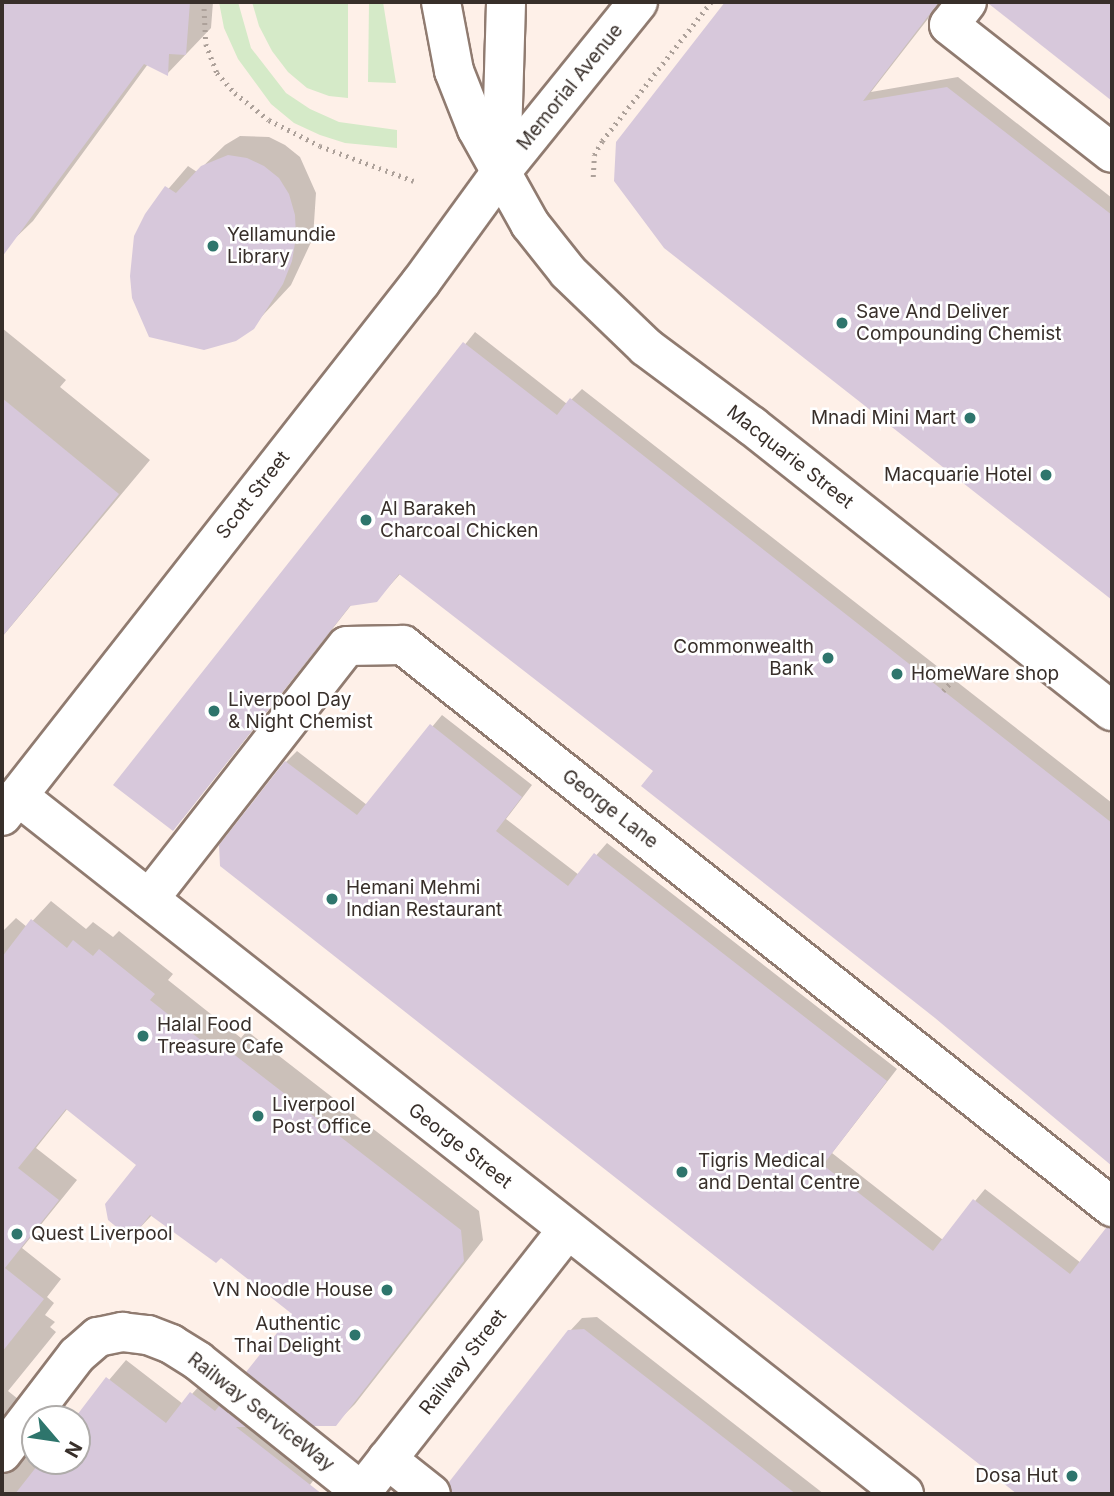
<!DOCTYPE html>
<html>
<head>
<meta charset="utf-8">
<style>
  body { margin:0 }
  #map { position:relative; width:1114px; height:1496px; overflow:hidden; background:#fef0e8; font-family:Inter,sans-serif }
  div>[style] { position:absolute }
  .green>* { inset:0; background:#d5eac8 }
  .shadow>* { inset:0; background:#0003 }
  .building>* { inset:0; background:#d7c8db }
  .path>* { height:4.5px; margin-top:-2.25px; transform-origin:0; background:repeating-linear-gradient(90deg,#ada19a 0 2px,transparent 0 7px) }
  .roads { filter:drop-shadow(2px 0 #907b70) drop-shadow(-2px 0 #907b70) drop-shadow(0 2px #907b70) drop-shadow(0 -2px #907b70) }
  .minor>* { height:38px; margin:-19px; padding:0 19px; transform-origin:19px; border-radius:19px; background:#fff }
  .dots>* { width:19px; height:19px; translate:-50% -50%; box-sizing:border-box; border:4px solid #fff; border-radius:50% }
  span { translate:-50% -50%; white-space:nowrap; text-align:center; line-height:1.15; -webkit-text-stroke:5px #fff; paint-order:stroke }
  .street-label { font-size:19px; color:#382f2a }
  .poi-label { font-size:19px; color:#382f2a }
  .left { translate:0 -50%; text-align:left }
  .right { translate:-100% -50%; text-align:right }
  .frame { position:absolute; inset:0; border:4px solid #382f2a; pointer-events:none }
  .north { position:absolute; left:21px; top:1405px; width:70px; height:70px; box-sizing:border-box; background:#fff; border:2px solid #afacaa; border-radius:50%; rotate:119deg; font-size:19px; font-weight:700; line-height:28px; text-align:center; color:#382f2a }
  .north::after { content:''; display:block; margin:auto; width:24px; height:32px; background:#2e756c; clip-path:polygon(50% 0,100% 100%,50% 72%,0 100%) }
</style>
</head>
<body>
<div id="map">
  <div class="green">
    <i style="clip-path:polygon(219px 2px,238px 2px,251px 48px,286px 93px,310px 109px,339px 122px,397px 130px,397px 148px,345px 143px,320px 135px,294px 123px,271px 104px,238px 59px,224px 28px)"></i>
    <i style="clip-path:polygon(252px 2px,348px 2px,348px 98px,329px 96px,307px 88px,288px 72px,272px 51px,259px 26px)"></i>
    <i style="clip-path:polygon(369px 2px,383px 2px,396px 83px,368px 82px)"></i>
  </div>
  <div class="shadow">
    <i style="clip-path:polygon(2px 2px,213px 2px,211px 28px,167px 74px,148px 64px,33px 221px,7px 246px,2px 242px)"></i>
    <i style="clip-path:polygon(726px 2px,941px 2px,871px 92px,958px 77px,1112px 198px,1112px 597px,661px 242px,617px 143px)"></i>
    <i style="clip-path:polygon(990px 2px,1112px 2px,1112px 99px,990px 3px)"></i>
    <i style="clip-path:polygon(240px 136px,269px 137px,285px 145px,300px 157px,316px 193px,313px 238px,291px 285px,252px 327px,146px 215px,188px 166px,197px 172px,225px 145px)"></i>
    <i style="clip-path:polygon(2px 328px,66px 380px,60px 387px,150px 460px,2px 637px)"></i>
    <i style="clip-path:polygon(475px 332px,567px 404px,582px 389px,1112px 803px,1112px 1165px,936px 1017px,656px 771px,401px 573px,376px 601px,352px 604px,183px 818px,115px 784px)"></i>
    <i style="clip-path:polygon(442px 715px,532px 785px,506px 819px,579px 875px,607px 843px,897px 1069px,832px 1153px,943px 1240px,985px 1189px,1081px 1263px,1107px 1233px,1112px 1238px,1112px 1494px,1019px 1494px,222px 866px,286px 762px,297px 751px,367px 805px)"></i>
    <i style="clip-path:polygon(51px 901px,86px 929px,93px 922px,113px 937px,119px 931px,173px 974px,168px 980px,241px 1038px,247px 1031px,479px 1211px,483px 1240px,355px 1404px,335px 1424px,294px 1314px,221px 1256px,152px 1215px,131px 1237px,139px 1165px,68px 1108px,36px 1148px,77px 1180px,22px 1248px,61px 1279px,47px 1297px,54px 1303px,45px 1315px,55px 1322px,50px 1327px,56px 1332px,8px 1391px,18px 1399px,2px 1422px,2px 932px,16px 918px,27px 927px)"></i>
    <i style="clip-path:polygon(597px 1317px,824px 1494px,468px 1494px,452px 1481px,569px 1332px,582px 1318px)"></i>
    <i style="clip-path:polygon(126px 1360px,183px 1404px,210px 1374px,326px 1464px,303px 1494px,2px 1494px,2px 1444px,20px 1456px,30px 1455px,35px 1449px,35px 1461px,77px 1461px,76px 1419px)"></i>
  </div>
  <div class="building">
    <i style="clip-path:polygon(2px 2px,190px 2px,186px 55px,169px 54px,168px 76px,144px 64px,2px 257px)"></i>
    <i style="clip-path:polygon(725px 2px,939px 2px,863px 101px,947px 87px,1112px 215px,1112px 600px,664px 248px,614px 181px,616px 142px)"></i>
    <i style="clip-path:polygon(988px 2px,1112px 2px,1112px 101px,989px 4px)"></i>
    <i style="clip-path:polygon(228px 155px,247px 158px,264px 166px,279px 178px,289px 194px,295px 215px,296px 237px,292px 261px,283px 284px,254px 329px,236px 341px,204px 350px,149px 337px,132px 298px,130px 276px,134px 236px,145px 214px,165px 186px,176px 193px,201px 166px)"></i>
    <i style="clip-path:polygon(463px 342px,557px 415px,570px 398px,1112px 823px,1112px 1166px,935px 1018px,641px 786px,653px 771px,399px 574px,377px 602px,350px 606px,173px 831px,113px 785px)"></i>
    <i style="clip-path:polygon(2px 398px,119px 494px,2px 637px)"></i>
    <i style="clip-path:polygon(430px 724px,522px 797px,496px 831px,568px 886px,594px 853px,887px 1081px,823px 1165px,933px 1251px,973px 1199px,1070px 1274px,1106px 1228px,1112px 1228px,1112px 1494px,1017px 1494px,220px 866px,219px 845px,285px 761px,357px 815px)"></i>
    <i style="clip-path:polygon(31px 919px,67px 948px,73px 940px,93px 956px,99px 949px,155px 994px,150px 1000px,221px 1056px,227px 1049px,461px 1230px,464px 1261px,336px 1426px,314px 1426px,246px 1372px,292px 1314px,221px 1258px,216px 1263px,150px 1215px,131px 1239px,108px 1220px,105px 1204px,136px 1165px,66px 1109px,18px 1168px,59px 1200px,5px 1268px,44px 1299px,2px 1352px,2px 957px)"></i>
    <i style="clip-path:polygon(584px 1329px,682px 1405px,796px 1494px,452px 1494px,449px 1482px,568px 1330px)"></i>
    <i style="clip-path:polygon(106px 1377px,166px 1423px,190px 1392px,215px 1411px,219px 1406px,246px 1427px,236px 1427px,322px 1494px,15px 1494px,41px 1461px,77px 1461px,77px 1419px,74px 1419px)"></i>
  </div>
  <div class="path">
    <i style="left:204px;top:2px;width:42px;rotate:87.3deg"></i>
    <i style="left:206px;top:44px;width:31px;rotate:69deg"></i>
    <i style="left:217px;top:73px;width:27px;rotate:48deg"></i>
    <i style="left:235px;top:93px;width:43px;rotate:38.5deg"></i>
    <i style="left:269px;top:120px;width:57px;rotate:27deg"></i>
    <i style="left:320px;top:146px;width:100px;rotate:20.4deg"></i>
    <i style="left:593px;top:177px;width:22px;rotate:-87deg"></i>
    <i style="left:594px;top:155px;width:16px;rotate:-60deg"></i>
    <i style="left:602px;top:141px;width:177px;rotate:-51.9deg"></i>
    <i style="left:943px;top:691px;width:12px;rotate:-48deg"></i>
  </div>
  <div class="roads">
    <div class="minor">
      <i style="left:441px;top:2px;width:70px;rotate:79.3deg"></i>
      <i style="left:454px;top:71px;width:62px;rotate:68.4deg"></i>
      <i style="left:477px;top:129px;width:109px;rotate:60.8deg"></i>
      <i style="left:530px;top:224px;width:61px;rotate:51.6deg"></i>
      <i style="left:568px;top:272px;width:108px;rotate:43.9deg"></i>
      <i style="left:646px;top:347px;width:132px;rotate:36.7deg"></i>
      <i style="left:752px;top:426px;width:459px;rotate:38.4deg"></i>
      <i style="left:967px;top:2px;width:29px;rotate:128deg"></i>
      <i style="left:949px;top:25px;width:207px;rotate:38.1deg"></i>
      <i style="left:501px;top:172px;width:170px;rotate:-88.3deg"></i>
      <i style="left:18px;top:796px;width:1128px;rotate:38.23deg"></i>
      <i style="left:2px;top:816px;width:679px;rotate:-51.88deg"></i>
      <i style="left:421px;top:282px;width:136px;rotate:-54deg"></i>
      <i style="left:501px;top:172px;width:218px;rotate:-51.1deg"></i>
      <i style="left:149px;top:899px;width:321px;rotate:-52deg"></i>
      <i style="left:347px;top:646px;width:56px;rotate:-1deg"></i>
      <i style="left:403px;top:645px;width:905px;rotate:38.4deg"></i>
      <i style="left:2px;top:1453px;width:123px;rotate:-52.6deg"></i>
      <i style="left:77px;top:1355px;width:28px;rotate:-41deg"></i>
      <i style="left:98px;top:1337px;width:25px;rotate:-12deg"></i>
      <i style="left:122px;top:1332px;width:26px;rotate:7deg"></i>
      <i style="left:148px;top:1335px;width:25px;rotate:21deg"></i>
      <i style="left:171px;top:1344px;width:32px;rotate:32deg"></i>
      <i style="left:198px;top:1361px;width:210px;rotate:38.6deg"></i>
      <i style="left:387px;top:1459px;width:56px;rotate:38.5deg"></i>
      <i style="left:360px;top:1494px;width:335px;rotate:-51.9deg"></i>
    </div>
  </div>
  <div class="dots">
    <i style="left:213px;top:246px;background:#2e756c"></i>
    <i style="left:842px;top:323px;background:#2e756c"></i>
    <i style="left:970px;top:418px;background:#2e756c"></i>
    <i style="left:1046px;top:475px;background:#2e756c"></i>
    <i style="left:366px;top:520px;background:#2e756c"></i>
    <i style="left:828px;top:658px;background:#2e756c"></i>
    <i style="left:897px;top:674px;background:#2e756c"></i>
    <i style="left:214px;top:711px;background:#2e756c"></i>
    <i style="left:332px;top:899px;background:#2e756c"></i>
    <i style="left:143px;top:1036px;background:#2e756c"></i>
    <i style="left:258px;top:1116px;background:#2e756c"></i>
    <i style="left:682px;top:1172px;background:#2e756c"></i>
    <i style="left:17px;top:1234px;background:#2e756c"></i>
    <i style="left:387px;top:1290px;background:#2e756c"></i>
    <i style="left:355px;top:1335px;background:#2e756c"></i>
    <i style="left:1072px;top:1476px;background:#2e756c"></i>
  </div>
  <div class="street-label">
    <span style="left:570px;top:87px;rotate:-51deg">Memorial Avenue</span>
    <span style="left:790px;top:457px;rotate:38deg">Macquarie Street</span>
    <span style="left:253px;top:495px;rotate:-52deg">Scott Street</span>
    <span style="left:610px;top:809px;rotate:38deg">George Lane</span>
    <span style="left:460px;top:1146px;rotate:38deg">George Street</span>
    <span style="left:463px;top:1362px;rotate:-52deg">Railway Street</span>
    <span style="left:261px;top:1412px;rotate:38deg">Railway ServiceWay</span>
  </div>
  <div class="poi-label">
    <span class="left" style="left:227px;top:246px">Yellamundie<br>Library</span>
    <span class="left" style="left:856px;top:323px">Save And Deliver<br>Compounding Chemist</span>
    <span class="right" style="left:956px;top:418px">Mnadi Mini Mart</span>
    <span class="right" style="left:1032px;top:475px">Macquarie Hotel</span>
    <span class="left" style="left:380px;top:520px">Al Barakeh<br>Charcoal Chicken</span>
    <span class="right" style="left:814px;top:658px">Commonwealth<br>Bank</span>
    <span class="left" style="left:911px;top:674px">HomeWare shop</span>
    <span class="left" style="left:228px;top:711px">Liverpool Day<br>&amp; Night Chemist</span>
    <span class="left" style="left:346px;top:899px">Hemani Mehmi<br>Indian Restaurant</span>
    <span class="left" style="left:157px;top:1036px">Halal Food<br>Treasure Cafe</span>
    <span class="left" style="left:272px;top:1116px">Liverpool<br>Post Office</span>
    <span class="left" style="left:698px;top:1172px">Tigris Medical<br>and Dental Centre</span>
    <span class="left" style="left:31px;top:1234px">Quest Liverpool</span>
    <span class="right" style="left:373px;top:1290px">VN Noodle House</span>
    <span class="right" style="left:341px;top:1335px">Authentic<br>Thai Delight</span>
    <span class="right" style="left:1058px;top:1476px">Dosa Hut</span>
  </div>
  <div class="frame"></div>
  <div class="north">N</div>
</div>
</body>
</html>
